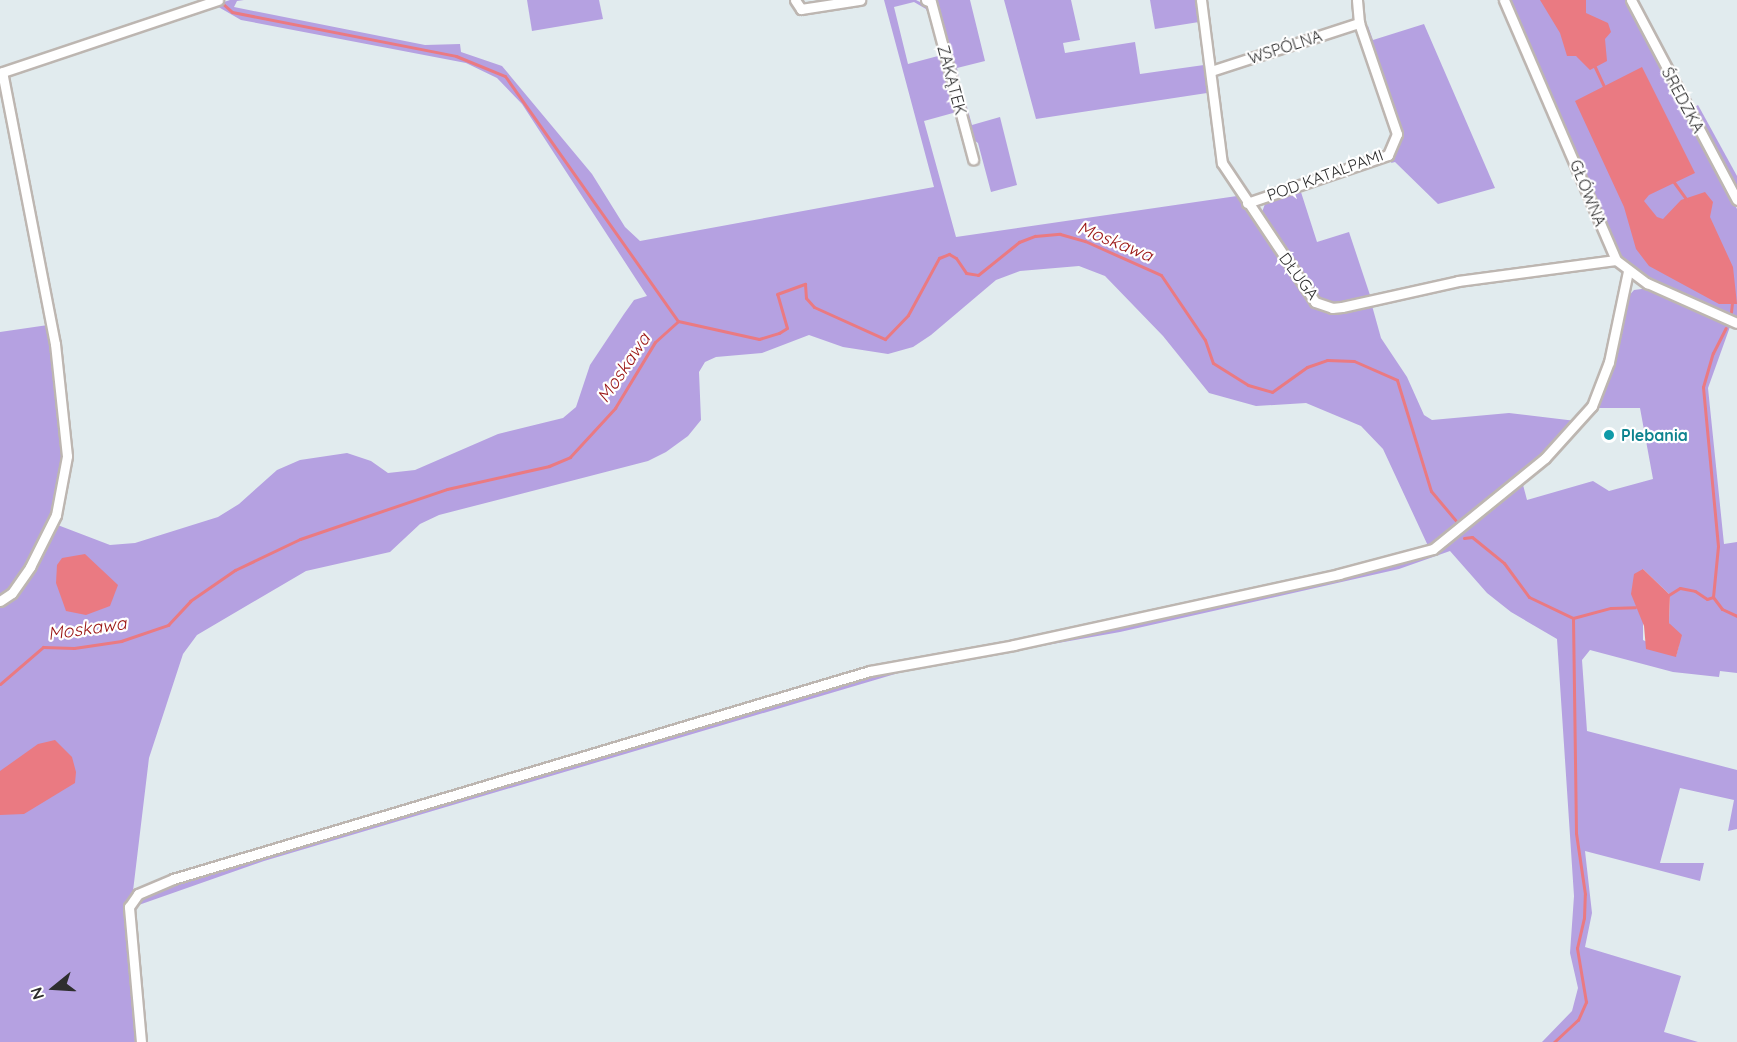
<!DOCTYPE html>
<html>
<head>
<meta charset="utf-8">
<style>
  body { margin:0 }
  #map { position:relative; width:1737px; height:1042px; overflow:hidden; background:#e1ebee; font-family:Quicksand,sans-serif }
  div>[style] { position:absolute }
  .green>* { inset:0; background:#b5a1e1 }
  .water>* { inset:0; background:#ea7a82 }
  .stream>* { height:3px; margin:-1.5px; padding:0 1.5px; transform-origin:1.5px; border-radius:1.5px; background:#ea7a82 }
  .roads { filter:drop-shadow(2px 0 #bdb6b1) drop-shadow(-2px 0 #bdb6b1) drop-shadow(0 2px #bdb6b1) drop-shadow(0 -2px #bdb6b1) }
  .street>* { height:9px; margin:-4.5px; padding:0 4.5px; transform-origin:4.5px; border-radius:4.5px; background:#fff }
  .dots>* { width:16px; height:16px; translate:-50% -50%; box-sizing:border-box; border:3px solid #fff; border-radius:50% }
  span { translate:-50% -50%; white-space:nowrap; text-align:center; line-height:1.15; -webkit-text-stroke:4.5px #fff; paint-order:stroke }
  .street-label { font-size:16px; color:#2e2e2e }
  .culture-label { font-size:16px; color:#0d838f; font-weight:700 }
  .left { translate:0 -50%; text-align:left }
  .water-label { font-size:18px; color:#9b1514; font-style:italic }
  .north { position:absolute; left:24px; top:958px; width:60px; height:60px; -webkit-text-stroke:4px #fff; paint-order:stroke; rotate:252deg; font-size:16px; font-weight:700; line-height:24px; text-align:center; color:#2e2e2e }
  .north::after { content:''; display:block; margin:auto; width:21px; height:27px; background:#2e2e2e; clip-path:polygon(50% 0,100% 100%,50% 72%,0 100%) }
</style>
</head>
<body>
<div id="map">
  <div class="green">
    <i style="clip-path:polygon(230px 0,244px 0,237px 1px,234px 7px,425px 45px,460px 44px,461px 52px,502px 66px,592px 174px,625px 227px,640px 241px,934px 187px,884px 0,916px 0,928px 6px,933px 24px,926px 9px,914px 2px,894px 7px,908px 64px,938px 56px,936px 37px,958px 120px,953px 113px,924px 121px,956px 237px,1237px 196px,1313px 308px,1339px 312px,1371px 302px,1381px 338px,1407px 377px,1424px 415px,1432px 420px,1509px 413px,1576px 421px,1550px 449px,1429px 548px,1383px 449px,1361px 426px,1306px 403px,1256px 406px,1209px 393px,1163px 336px,1105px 276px,1079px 266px,1020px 271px,996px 280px,931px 335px,913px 347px,888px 354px,843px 347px,809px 335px,762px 353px,716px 357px,705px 362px,699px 372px,701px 420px,688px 436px,666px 452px,648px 461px,439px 515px,420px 524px,390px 552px,306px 571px,197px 635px,183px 654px,149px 758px,133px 891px,128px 907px,139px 1042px,0 1042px,0 604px,55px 524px,110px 545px,135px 543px,218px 517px,239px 504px,277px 470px,300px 460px,347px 453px,371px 461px,388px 473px,415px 470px,498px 434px,563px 418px,576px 407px,590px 365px,624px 314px,634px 300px,647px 296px,522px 104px,497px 78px,466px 63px,241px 20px,215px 5px)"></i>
    <i style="clip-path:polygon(527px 0,599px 0,603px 19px,532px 31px)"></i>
    <i style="clip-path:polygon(935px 0,970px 0,985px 61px,957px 68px,959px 77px,956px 77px)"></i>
    <i style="clip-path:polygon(1004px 0,1071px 0,1080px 40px,1063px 43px,1065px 53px,1135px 42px,1140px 74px,1204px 65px,1207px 93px,1036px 119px)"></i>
    <i style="clip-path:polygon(1150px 0,1196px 0,1199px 22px,1155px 29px)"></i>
    <i style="clip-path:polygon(1509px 0,1626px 0,1737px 209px,1737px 319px,1653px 281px,1619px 254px)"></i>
    <i style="clip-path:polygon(1424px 24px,1495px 188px,1438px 204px,1395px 162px,1391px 163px,1401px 136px,1363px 26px,1368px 26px,1373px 40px)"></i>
    <i style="clip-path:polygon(961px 85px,972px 125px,1000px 117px,1017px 185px,991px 192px,978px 143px,971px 138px,958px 86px)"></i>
    <i style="clip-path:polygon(1698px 105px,1737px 176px,1737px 191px,1693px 108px)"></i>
    <i style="clip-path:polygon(1300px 189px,1317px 242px,1349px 232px,1370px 295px,1334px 303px,1321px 299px,1261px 215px,1266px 201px)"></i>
    <i style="clip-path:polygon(evenodd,1649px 288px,1731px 324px,1708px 388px,1724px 544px,1737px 542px,1737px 673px,1720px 671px,1719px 677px,1673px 672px,1590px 650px,1582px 660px,1587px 731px,1737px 770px,1737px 829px,1728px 831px,1734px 800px,1680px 788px,1660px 863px,1704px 863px,1700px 881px,1585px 851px,1592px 913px,1585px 947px,1681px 976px,1664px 1032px,1698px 1042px,1542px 1042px,1572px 1011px,1578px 988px,1570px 953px,1574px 896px,1557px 639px,1511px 612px,1487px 593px,1450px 551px,1399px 569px,1120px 632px,912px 669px,264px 861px,133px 907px,138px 896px,174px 882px,870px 675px,1434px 552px,1456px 538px,1522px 481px,1527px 500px,1593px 481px,1609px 491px,1653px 479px,1640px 408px,1594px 408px,1610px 368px,1625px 300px,1634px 290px,1649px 288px,1643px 569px,1670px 595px,1669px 623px,1679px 645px,1676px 656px,1643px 640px,1643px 569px)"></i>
    <i style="clip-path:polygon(48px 325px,64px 456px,53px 516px,27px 566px,11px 589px,0 596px,0 332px)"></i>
  </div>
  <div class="water">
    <i style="clip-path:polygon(1540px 0,1586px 0,1586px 13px,1608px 23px,1611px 32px,1605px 39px,1607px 61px,1590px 70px,1576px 56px,1567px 56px,1560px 33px)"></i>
    <i style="clip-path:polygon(1642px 67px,1695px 173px,1649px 195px,1644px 201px,1657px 217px,1663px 219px,1681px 200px,1705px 192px,1713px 202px,1710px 217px,1733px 267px,1737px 304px,1719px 304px,1649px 266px,1636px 249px,1624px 207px,1575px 101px)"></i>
    <i style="clip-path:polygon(85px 554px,118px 585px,110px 606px,86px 615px,66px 611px,56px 583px,57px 565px,62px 558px)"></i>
    <i style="clip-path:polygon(1643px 569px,1670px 595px,1669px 623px,1682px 635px,1676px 657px,1646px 649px,1644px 626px,1631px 594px,1634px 574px)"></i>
    <i style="clip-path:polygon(55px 740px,72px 757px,76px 772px,75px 783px,24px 814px,0 815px,0 771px,38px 744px)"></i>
  </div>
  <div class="stream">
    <i style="left:222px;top:3px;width:13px;rotate:42deg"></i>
    <i style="left:232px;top:12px;width:228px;rotate:11.1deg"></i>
    <i style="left:456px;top:56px;width:53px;rotate:22.2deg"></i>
    <i style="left:505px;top:76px;width:300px;rotate:54.8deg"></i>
    <i style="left:1594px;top:65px;width:23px;rotate:65deg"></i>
    <i style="left:1673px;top:181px;width:24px;rotate:54deg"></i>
    <i style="left:1731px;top:312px;width:10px;rotate:-84deg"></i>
    <i style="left:1464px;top:538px;width:8px;rotate:-7deg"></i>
    <i style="left:1472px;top:537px;width:41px;rotate:39.1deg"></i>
    <i style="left:1504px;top:563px;width:42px;rotate:53.7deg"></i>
    <i style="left:1529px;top:597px;width:49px;rotate:25.5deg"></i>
    <i style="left:1573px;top:618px;width:39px;rotate:-15deg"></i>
    <i style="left:1611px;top:608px;width:24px;rotate:-2deg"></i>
    <i style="left:1667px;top:596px;width:15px;rotate:-32deg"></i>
    <i style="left:1680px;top:588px;width:15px;rotate:11deg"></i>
    <i style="left:1695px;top:591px;width:14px;rotate:34deg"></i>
    <i style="left:1707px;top:599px;width:6px;rotate:-18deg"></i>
    <i style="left:1713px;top:597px;width:15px;rotate:53deg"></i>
    <i style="left:1722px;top:609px;width:17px;rotate:25deg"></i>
    <i style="left:1713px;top:597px;width:51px;rotate:-84.4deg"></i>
    <i style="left:1718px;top:546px;width:160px;rotate:-95.4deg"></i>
    <i style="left:1703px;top:387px;width:35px;rotate:-74deg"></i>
    <i style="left:1713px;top:353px;width:28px;rotate:-63deg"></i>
    <i style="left:0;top:684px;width:57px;rotate:-40.7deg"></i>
    <i style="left:43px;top:647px;width:31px;rotate:2deg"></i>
    <i style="left:74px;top:648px;width:48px;rotate:-8.5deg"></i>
    <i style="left:121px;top:641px;width:50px;rotate:-18.8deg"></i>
    <i style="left:168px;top:625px;width:33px;rotate:-47deg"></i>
    <i style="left:190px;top:601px;width:55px;rotate:-34.6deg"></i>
    <i style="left:235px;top:570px;width:72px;rotate:-25.5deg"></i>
    <i style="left:300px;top:539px;width:155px;rotate:-18.8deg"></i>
    <i style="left:447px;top:489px;width:105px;rotate:-12.7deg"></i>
    <i style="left:549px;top:466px;width:23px;rotate:-23deg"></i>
    <i style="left:570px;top:457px;width:67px;rotate:-47.4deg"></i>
    <i style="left:615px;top:408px;width:77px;rotate:-58.8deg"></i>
    <i style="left:655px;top:342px;width:31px;rotate:-42deg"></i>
    <i style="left:678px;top:321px;width:83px;rotate:12.5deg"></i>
    <i style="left:759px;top:339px;width:21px;rotate:-17deg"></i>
    <i style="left:779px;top:333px;width:9px;rotate:-32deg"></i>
    <i style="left:787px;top:328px;width:35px;rotate:-106deg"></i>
    <i style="left:777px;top:294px;width:30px;rotate:-20deg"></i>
    <i style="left:805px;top:284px;width:14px;rotate:86deg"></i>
    <i style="left:806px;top:298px;width:12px;rotate:48deg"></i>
    <i style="left:814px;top:307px;width:78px;rotate:24.3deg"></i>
    <i style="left:885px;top:339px;width:33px;rotate:-46deg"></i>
    <i style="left:908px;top:315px;width:65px;rotate:-61.5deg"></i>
    <i style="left:939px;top:258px;width:11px;rotate:-22deg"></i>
    <i style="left:949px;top:254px;width:8px;rotate:30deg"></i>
    <i style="left:956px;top:258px;width:18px;rotate:56deg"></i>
    <i style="left:966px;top:273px;width:12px;rotate:9deg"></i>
    <i style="left:978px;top:275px;width:53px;rotate:-38.8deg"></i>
    <i style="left:1019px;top:242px;width:17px;rotate:-21deg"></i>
    <i style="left:1035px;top:236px;width:25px;rotate:-5deg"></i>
    <i style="left:1060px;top:234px;width:26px;rotate:16deg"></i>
    <i style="left:1085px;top:241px;width:83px;rotate:24.1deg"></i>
    <i style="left:1161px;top:275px;width:78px;rotate:55.9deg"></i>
    <i style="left:1205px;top:340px;width:24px;rotate:71deg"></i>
    <i style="left:1213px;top:363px;width:41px;rotate:32.2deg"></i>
    <i style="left:1248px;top:385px;width:25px;rotate:16deg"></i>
    <i style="left:1272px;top:392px;width:43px;rotate:-35.5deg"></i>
    <i style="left:1307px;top:367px;width:21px;rotate:-19deg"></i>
    <i style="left:1327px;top:360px;width:27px;rotate:2deg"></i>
    <i style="left:1354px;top:361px;width:47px;rotate:23.8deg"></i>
    <i style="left:1397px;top:380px;width:116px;rotate:73deg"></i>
    <i style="left:1431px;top:491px;width:38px;rotate:50deg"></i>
    <i style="left:1554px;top:1042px;width:33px;rotate:-43deg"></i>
    <i style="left:1578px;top:1020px;width:20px;rotate:-66deg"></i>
    <i style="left:1586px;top:1002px;width:55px;rotate:-99.5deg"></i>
    <i style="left:1577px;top:948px;width:31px;rotate:-77deg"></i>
    <i style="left:1584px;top:918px;width:24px;rotate:-88deg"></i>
    <i style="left:1585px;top:894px;width:62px;rotate:-98.4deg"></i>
    <i style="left:1576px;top:833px;width:215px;rotate:-90.8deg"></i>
  </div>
  <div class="roads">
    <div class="street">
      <i style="left:795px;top:0;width:11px;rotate:56deg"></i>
      <i style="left:801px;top:9px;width:60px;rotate:-8.7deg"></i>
      <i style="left:926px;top:0;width:5px;rotate:22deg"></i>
      <i style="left:931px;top:2px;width:163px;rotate:75deg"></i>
      <i style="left:1201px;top:0;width:164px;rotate:82.7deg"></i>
      <i style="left:1222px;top:163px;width:167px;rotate:56.2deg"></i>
      <i style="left:1315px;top:302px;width:18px;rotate:19deg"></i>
      <i style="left:1332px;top:308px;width:10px;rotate:-6deg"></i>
      <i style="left:1342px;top:307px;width:119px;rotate:-12.6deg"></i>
      <i style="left:1458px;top:281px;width:159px;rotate:-7.6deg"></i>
      <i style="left:1504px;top:0;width:283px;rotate:66.7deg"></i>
      <i style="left:1616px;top:260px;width:39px;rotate:37deg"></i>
      <i style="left:1647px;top:283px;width:98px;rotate:24deg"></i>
      <i style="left:1631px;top:0;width:226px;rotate:62.1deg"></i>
      <i style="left:1211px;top:71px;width:156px;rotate:-18deg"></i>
      <i style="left:0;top:73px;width:230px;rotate:-18.5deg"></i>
      <i style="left:1247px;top:203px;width:149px;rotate:-18.8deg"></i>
      <i style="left:1388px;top:155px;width:23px;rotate:-67deg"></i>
      <i style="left:1397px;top:134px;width:117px;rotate:-108.9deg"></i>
      <i style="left:1359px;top:23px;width:23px;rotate:-95deg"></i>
      <i style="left:0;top:601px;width:14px;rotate:-34deg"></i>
      <i style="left:12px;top:593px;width:32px;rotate:-55deg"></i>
      <i style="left:30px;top:567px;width:58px;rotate:-63.4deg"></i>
      <i style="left:56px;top:515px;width:60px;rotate:-79.4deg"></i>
      <i style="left:67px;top:456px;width:113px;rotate:-96.1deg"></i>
      <i style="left:55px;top:344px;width:277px;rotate:-101deg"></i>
      <i style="left:141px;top:1042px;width:136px;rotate:-95.1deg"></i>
      <i style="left:129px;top:907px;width:16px;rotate:-55deg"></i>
      <i style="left:138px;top:894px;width:38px;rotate:-23deg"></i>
      <i style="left:173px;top:879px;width:727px;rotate:-16.62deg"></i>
      <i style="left:870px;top:671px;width:146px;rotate:-10.2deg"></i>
      <i style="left:1014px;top:645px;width:333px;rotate:-12.3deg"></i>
      <i style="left:1339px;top:574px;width:97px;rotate:-14.9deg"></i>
      <i style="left:1433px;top:549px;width:144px;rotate:-39.1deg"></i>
      <i style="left:1545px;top:458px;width:70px;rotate:-47.9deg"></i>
      <i style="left:1592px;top:406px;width:47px;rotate:-68.9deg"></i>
      <i style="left:1609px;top:362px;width:93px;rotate:-78.2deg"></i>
    </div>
  </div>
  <div class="dots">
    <i style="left:1609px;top:435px;background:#0f9aa8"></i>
  </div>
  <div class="street-label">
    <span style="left:1285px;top:47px;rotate:-18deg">WSPÓLNA</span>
    <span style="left:952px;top:80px;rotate:75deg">ZAKĄTEK</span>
    <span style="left:1683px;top:100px;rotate:62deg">ŚREDZKA</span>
    <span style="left:1325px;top:175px;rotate:-20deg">POD KATALPAMI</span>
    <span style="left:1588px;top:193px;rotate:68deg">GŁÓWNA</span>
    <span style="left:1299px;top:276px;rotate:53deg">DŁUGA</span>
  </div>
  <div class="culture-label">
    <span class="left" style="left:1621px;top:435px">Plebania</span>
  </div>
  <div class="water-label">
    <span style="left:1115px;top:242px;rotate:22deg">Moskawa</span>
    <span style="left:624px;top:368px;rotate:-56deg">Moskawa</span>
    <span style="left:87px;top:629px;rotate:-8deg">Moskawa</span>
  </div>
  <div class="north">N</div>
</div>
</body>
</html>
